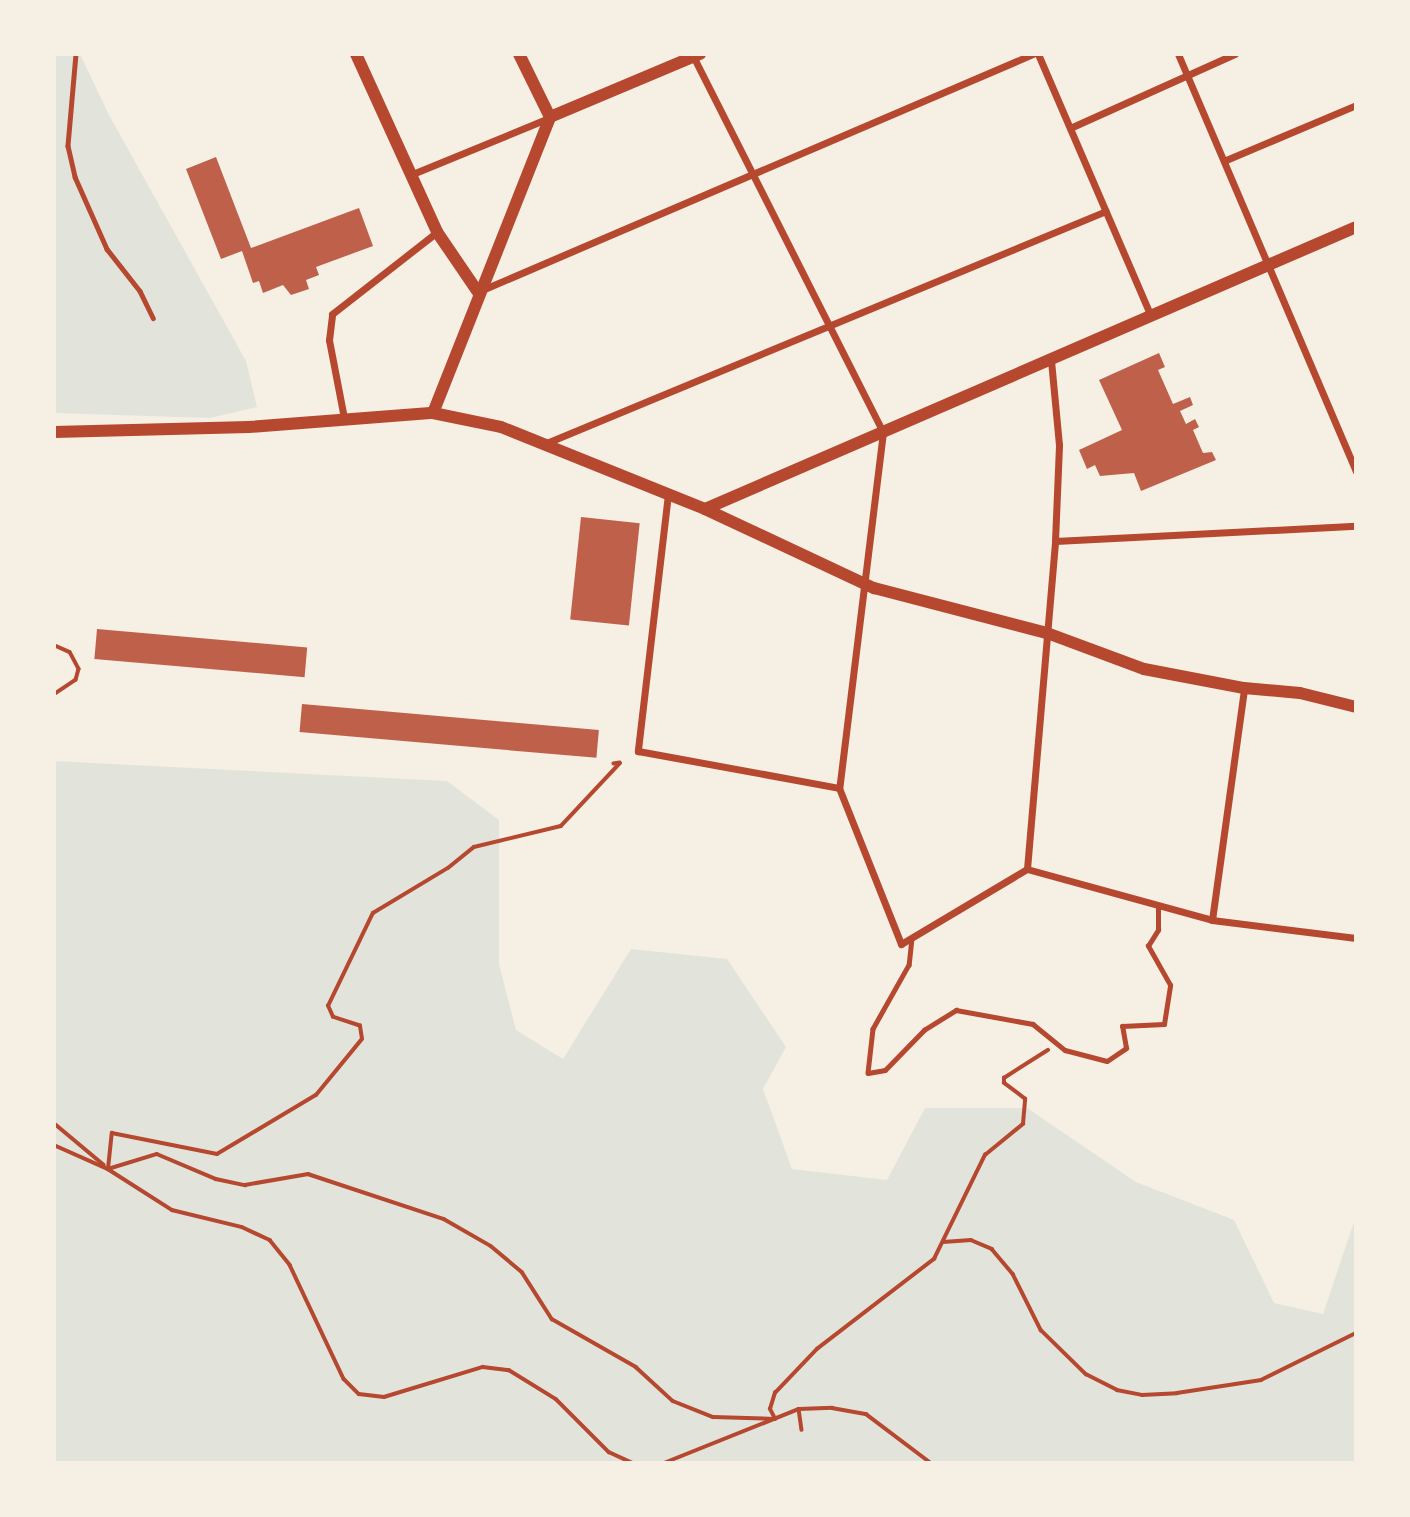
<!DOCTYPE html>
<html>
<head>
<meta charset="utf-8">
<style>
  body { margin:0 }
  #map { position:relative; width:1410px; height:1517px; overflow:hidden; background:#f6efe4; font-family:"Sofia Sans Condensed",sans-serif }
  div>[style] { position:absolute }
  .green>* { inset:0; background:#e2e4dc }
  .building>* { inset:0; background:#bf614a; transform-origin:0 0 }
  .path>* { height:3.5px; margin:-1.75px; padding:0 1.75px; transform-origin:1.75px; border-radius:1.75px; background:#b5482f }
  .service>* { height:4.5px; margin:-2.25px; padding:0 2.25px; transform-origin:2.25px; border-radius:2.25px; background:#b5482f }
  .minor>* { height:7px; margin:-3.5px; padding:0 3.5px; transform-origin:3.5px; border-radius:3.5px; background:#b5482f }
  .tertiary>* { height:12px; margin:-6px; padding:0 6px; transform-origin:6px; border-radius:6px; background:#b5482f }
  span { translate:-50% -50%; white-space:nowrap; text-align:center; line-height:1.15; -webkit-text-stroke:7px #f6efe4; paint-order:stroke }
  .frame { position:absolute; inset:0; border:56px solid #f6efe4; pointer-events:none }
</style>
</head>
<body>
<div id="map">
  <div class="green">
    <i style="clip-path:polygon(54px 54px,80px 54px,109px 115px,246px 361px,257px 407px,210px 418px,54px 413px)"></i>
    <i style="clip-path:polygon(54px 761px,447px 781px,499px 820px,499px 964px,516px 1030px,563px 1059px,631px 949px,727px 959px,786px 1047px,763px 1089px,792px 1169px,887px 1180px,925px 1108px,1027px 1108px,1136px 1182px,1234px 1220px,1274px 1303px,1323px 1314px,1356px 1216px,1356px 1463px,54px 1463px)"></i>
  </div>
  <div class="building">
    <i style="clip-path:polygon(216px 157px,251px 248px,359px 208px,373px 246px,316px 267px,319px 275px,306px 280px,309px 289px,291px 295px,283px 285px,263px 293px,259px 281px,253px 283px,242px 251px,221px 259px,186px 169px)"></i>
    <i style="clip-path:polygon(1159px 353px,1165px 367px,1158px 370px,1173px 404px,1190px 397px,1193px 405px,1180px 411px,1186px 424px,1195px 419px,1199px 427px,1193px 430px,1203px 453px,1212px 452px,1216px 460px,1141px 491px,1134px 473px,1100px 476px,1095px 465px,1087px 469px,1079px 450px,1122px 430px,1099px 380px)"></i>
    <i style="left:581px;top:517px;width:59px;height:103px;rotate:6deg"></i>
    <i style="left:97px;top:629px;width:211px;height:30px;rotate:5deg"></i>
    <i style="left:302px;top:704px;width:298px;height:28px;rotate:5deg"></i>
  </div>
  <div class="path">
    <i style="left:54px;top:645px;width:17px;rotate:24deg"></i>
    <i style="left:70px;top:652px;width:19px;rotate:62deg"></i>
    <i style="left:79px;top:669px;width:11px;rotate:105deg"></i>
    <i style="left:76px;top:680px;width:27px;rotate:146deg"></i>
    <i style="left:54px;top:1123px;width:65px;rotate:40deg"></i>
    <i style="left:54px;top:1145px;width:59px;rotate:24deg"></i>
    <i style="left:108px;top:1169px;width:76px;rotate:32.6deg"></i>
    <i style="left:172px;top:1210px;width:72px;rotate:13.7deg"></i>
    <i style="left:242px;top:1227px;width:31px;rotate:25deg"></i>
    <i style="left:270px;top:1240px;width:32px;rotate:51deg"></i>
    <i style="left:290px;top:1265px;width:126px;rotate:64.7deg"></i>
    <i style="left:344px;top:1379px;width:21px;rotate:45deg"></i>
    <i style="left:359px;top:1394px;width:25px;rotate:7deg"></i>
    <i style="left:384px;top:1397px;width:103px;rotate:-16.9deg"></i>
    <i style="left:483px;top:1367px;width:26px;rotate:7deg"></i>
    <i style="left:509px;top:1370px;width:55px;rotate:31.7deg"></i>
    <i style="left:556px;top:1399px;width:75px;rotate:45deg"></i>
    <i style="left:609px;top:1452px;width:26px;rotate:25deg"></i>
    <i style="left:108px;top:1169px;width:36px;rotate:-84deg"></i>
    <i style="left:112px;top:1133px;width:107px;rotate:11.3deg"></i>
    <i style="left:217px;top:1154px;width:115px;rotate:-30.8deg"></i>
    <i style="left:316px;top:1095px;width:72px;rotate:-50.6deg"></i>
    <i style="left:362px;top:1039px;width:13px;rotate:-99deg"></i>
    <i style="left:360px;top:1026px;width:28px;rotate:-162deg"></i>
    <i style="left:333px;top:1017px;width:12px;rotate:-114deg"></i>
    <i style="left:328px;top:1006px;width:103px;rotate:-64.2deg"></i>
    <i style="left:373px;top:913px;width:87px;rotate:-31deg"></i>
    <i style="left:448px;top:868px;width:33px;rotate:-39deg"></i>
    <i style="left:474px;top:847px;width:89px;rotate:-13.6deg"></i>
    <i style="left:561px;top:826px;width:86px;rotate:-46.9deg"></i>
    <i style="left:620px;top:763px;width:6px;rotate:171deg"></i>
    <i style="left:108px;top:1169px;width:51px;rotate:-17deg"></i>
    <i style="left:157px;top:1154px;width:64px;rotate:23deg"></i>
    <i style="left:216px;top:1179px;width:30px;rotate:12deg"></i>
    <i style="left:245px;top:1185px;width:64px;rotate:-9.9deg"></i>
    <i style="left:308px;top:1174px;width:143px;rotate:18.3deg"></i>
    <i style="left:444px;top:1219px;width:54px;rotate:29.9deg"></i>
    <i style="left:491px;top:1246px;width:40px;rotate:40deg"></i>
    <i style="left:522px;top:1272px;width:56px;rotate:57.4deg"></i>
    <i style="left:552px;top:1319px;width:97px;rotate:29.7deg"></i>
    <i style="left:636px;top:1367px;width:50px;rotate:42.6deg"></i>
    <i style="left:673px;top:1401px;width:43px;rotate:21.8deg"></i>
    <i style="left:713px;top:1417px;width:62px;rotate:1.8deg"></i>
    <i style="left:943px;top:1242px;width:28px;rotate:-4deg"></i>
    <i style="left:971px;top:1240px;width:23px;rotate:23deg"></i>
    <i style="left:992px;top:1249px;width:33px;rotate:50deg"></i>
    <i style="left:1013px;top:1274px;width:63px;rotate:63.4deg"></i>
    <i style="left:1041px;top:1330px;width:63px;rotate:44.4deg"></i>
    <i style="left:1086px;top:1374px;width:35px;rotate:27deg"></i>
    <i style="left:1117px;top:1390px;width:25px;rotate:11deg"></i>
    <i style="left:1142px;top:1395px;width:35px;rotate:-3deg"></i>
    <i style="left:1177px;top:1393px;width:85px;rotate:-8.8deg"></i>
    <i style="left:1261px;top:1380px;width:106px;rotate:-26.3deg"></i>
    <i style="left:799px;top:1409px;width:21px;rotate:82deg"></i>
    <i style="left:775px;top:1419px;width:11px;rotate:-117deg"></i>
    <i style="left:770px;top:1409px;width:17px;rotate:-73deg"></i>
    <i style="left:775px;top:1393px;width:61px;rotate:-46.3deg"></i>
    <i style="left:817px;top:1349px;width:148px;rotate:-37.6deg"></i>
    <i style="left:934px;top:1259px;width:116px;rotate:-63.9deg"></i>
    <i style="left:985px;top:1155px;width:49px;rotate:-39.2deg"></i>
    <i style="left:1023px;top:1124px;width:25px;rotate:-85deg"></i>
    <i style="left:1025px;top:1099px;width:26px;rotate:-143deg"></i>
    <i style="left:1004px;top:1083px;width:5px;rotate:-90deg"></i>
    <i style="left:1004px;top:1078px;width:52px;rotate:-32.5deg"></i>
    <i style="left:664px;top:1463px;width:145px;rotate:-21.8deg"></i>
    <i style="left:799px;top:1409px;width:33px;rotate:-2deg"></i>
    <i style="left:832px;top:1408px;width:35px;rotate:10deg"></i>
    <i style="left:866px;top:1414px;width:81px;rotate:37deg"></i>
  </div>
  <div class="service">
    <i style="left:76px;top:54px;width:92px;rotate:95deg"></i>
    <i style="left:68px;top:146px;width:32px;rotate:77deg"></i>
    <i style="left:75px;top:177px;width:79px;rotate:66deg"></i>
    <i style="left:107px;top:249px;width:53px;rotate:51.8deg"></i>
    <i style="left:140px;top:291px;width:30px;rotate:64deg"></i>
    <i style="left:912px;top:938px;width:27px;rotate:96deg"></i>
    <i style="left:909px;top:965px;width:73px;rotate:119.4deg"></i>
    <i style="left:873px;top:1029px;width:44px;rotate:96.5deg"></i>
    <i style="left:868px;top:1073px;width:17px;rotate:-10deg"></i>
    <i style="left:885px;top:1070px;width:56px;rotate:-45.7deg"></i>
    <i style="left:924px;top:1030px;width:38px;rotate:-32deg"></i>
    <i style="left:956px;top:1010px;width:78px;rotate:10.3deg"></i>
    <i style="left:1033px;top:1024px;width:41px;rotate:39.1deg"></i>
    <i style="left:1065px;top:1050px;width:43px;rotate:14.7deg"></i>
    <i style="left:1107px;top:1061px;width:23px;rotate:-34deg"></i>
    <i style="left:1126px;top:1048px;width:22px;rotate:-100deg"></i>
    <i style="left:1122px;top:1026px;width:42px;rotate:-2.7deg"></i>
    <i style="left:1164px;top:1024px;width:39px;rotate:-81deg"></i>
    <i style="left:1170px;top:985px;width:45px;rotate:-119.4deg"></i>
    <i style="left:1148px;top:946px;width:19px;rotate:-58deg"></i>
    <i style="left:1158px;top:930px;width:24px;rotate:-90deg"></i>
  </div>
  <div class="minor">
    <i style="left:1038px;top:54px;width:283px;rotate:66.7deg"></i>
    <i style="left:1178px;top:54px;width:454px;rotate:66.9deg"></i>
    <i style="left:693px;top:56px;width:421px;rotate:63.2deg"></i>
    <i style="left:883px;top:432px;width:359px;rotate:97deg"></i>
    <i style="left:839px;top:788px;width:168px;rotate:68.3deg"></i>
    <i style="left:901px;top:944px;width:147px;rotate:-30.8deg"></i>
    <i style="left:1027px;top:869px;width:192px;rotate:15.4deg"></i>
    <i style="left:1212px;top:920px;width:145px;rotate:7.1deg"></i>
    <i style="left:1070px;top:128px;width:181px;rotate:-24.2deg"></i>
    <i style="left:1226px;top:160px;width:141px;rotate:-22.9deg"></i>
    <i style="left:410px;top:175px;width:150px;rotate:-22.3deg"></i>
    <i style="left:482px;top:290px;width:599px;rotate:-23.19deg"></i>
    <i style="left:344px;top:418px;width:79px;rotate:-100.9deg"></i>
    <i style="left:329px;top:340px;width:26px;rotate:-83deg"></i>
    <i style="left:332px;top:314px;width:133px;rotate:-38deg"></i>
    <i style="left:544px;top:444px;width:608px;rotate:-22.52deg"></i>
    <i style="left:668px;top:494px;width:259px;rotate:96.7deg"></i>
    <i style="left:638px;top:751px;width:204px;rotate:10.4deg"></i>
    <i style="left:1055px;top:541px;width:301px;rotate:-2.9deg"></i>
    <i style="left:1027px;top:869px;width:329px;rotate:-85.1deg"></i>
    <i style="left:1055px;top:541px;width:96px;rotate:-87.6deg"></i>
    <i style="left:1059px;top:445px;width:85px;rotate:-95.4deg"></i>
    <i style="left:1212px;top:920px;width:234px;rotate:-82.1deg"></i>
  </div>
  <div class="tertiary">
    <i style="left:356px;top:54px;width:196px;rotate:65.5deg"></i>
    <i style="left:437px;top:232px;width:73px;rotate:55.7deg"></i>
    <i style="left:519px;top:54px;width:70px;rotate:63.8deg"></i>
    <i style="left:433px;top:413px;width:69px;rotate:11.6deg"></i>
    <i style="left:501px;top:427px;width:220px;rotate:21.9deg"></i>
    <i style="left:705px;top:509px;width:187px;rotate:25.1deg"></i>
    <i style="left:874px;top:588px;width:179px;rotate:14.6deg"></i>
    <i style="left:1047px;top:633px;width:103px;rotate:20.4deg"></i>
    <i style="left:1144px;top:669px;width:102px;rotate:10.8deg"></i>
    <i style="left:1244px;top:688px;width:56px;rotate:5.1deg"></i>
    <i style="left:1300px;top:693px;width:58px;rotate:14deg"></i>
    <i style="left:54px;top:432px;width:195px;rotate:-1.5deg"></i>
    <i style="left:249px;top:427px;width:185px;rotate:-4.4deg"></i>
    <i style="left:433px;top:413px;width:318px;rotate:-68.4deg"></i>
    <i style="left:550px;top:117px;width:163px;rotate:-22.8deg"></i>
    <i style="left:705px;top:509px;width:709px;rotate:-23.42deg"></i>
  </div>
  <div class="frame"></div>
</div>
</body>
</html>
